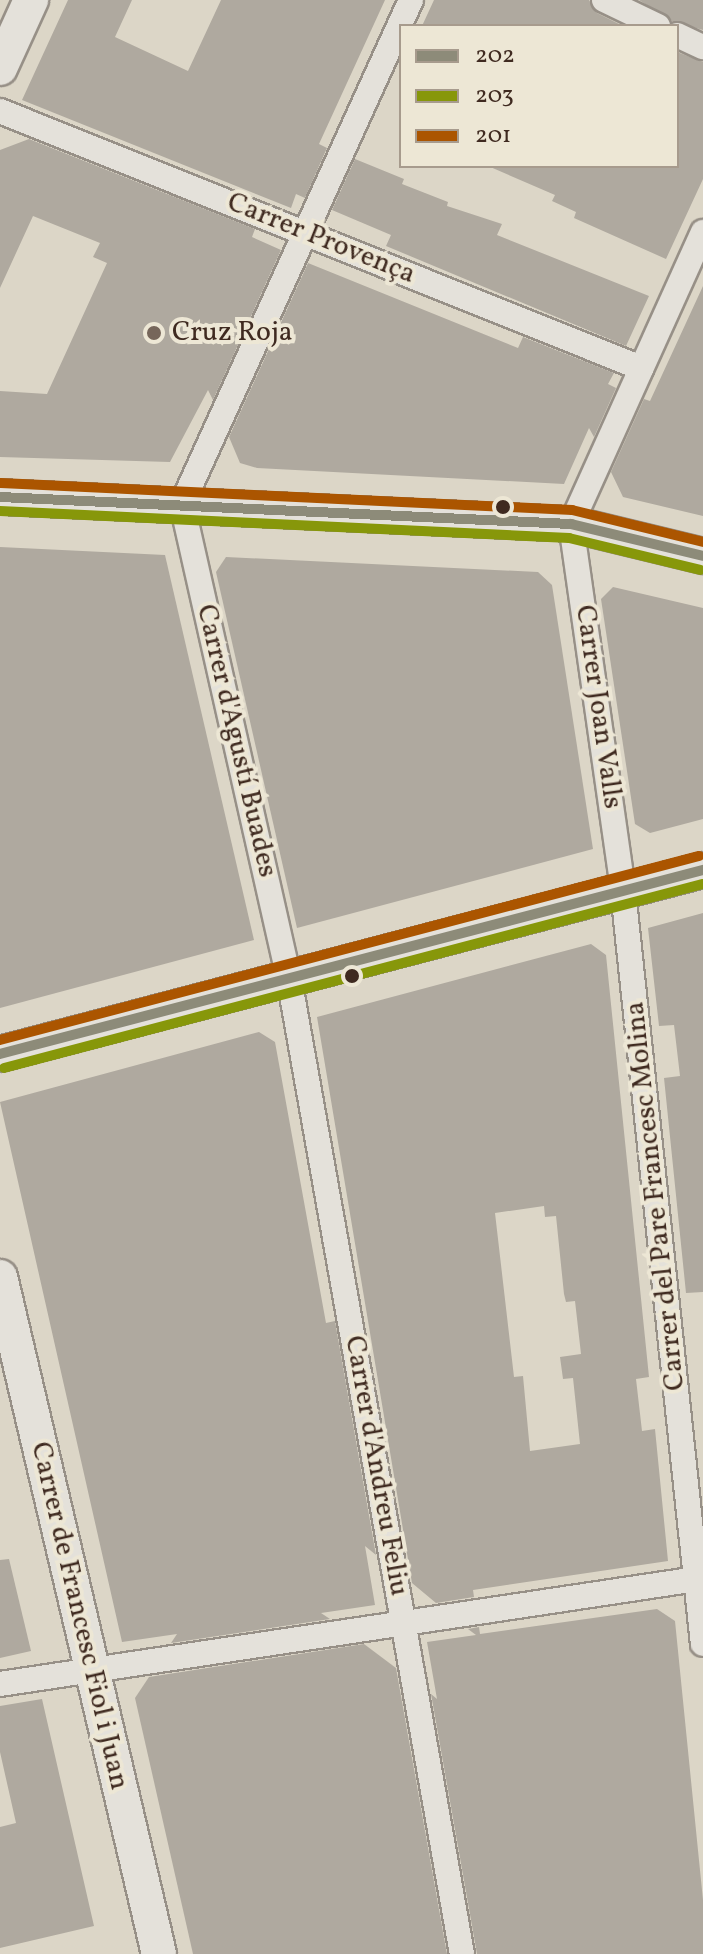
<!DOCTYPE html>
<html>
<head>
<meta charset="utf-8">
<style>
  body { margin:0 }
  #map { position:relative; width:703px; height:1954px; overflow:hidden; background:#dcd6c7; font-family:Vollkorn,serif }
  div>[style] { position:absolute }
  .building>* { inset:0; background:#afa99f }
  .roads { filter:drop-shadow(2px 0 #979087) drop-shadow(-2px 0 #979087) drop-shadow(0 2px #979087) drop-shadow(0 -2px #979087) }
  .street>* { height:24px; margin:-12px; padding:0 12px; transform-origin:12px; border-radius:12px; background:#e4e1da }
  .secondary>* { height:34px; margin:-17px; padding:0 17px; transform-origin:17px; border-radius:17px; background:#e4e1da }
  .bus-1>* { height:10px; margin:-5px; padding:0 5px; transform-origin:5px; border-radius:5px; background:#8d8b79 }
  .bus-2>* { height:10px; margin:-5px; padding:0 5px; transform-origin:5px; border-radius:5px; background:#87970a }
  .bus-3>* { height:10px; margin:-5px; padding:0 5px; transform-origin:5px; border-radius:5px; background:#ab5500 }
  .dots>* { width:22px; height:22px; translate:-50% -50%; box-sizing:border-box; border:4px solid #ede7d5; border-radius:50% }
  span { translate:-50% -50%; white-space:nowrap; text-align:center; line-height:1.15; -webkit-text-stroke:8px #ede7d5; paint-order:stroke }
  .street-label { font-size:28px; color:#3f2a20 }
  .poi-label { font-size:28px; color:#3f2a20 }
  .left { translate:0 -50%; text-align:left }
  .legend { position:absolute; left:399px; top:24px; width:280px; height:144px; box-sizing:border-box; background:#ede7d5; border:2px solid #a79b8d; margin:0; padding:10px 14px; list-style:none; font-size:24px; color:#3f2a20 }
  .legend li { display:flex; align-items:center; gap:16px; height:40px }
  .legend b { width:40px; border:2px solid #a79b8d }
</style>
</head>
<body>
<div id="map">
  <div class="building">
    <i style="clip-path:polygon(68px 0,132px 0,115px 37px,188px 71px,221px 0,385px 0,319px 144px,327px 148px,305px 198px,296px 194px,291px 208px,22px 100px)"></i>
    <i style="clip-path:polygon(434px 0,589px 0,597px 13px,623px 26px,422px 26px)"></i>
    <i style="clip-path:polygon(639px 0,703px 0,703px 30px,672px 21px)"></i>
    <i style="clip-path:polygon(677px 52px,703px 62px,703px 179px,666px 259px,574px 218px,576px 212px,552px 201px,555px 195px,488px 166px,677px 166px)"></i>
    <i style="clip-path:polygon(29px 139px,255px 229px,252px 237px,281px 250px,213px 400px,208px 390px,170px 462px,0 457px,0 391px,47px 394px,107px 263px,93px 257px,100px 243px,33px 216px,0 288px,0 150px)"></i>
    <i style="clip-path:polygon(355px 159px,404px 179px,402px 184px,448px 202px,447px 206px,502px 224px,497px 235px,649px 296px,626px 346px,386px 246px,391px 235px,332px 210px)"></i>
    <i style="clip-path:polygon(308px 263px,518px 348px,523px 337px,614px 373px,608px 384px,616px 388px,594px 437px,589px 428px,564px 484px,257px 468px,240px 463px,229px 437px)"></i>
    <i style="clip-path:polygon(703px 286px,703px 516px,623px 497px,611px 472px,644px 399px,650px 401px)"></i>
    <i style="clip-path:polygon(0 547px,165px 555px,254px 940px,0 1008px)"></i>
    <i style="clip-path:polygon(226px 557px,538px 572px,552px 585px,593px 849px,297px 928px,216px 572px)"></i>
    <i style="clip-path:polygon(613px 587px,703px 608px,703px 819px,650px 833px,635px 824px,601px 599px)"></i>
    <i style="clip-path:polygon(703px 913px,703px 1292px,686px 1293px,664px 1078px,680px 1076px,674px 1025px,659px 1026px,648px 928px)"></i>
    <i style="clip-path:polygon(evenodd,591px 944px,606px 955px,649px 1377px,636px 1379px,642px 1431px,655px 1429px,668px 1561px,473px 1590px,474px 1597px,436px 1603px,412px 1583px,317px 1017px,591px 944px,544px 1206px,545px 1217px,556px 1216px,564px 1294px,566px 1302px,575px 1301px,581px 1354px,560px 1357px,563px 1379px,573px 1378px,580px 1444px,530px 1451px,523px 1376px,514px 1377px,495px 1213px,544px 1206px)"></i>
    <i style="clip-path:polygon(259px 1032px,275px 1042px,326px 1323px,335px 1321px,376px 1555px,365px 1546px,375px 1605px,321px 1613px,330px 1619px,171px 1643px,177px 1634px,122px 1642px,0 1102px)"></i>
    <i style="clip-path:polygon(9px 1559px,31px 1651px,0 1658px,0 1560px)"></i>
    <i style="clip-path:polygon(657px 1609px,675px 1621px,703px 1900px,703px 1954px,477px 1954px,431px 1694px,437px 1699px,427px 1642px,476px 1635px,468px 1629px,479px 1627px,480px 1634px)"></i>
    <i style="clip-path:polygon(364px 1644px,396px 1668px,447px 1954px,193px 1954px,135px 1698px,149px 1677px)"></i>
    <i style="clip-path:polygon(42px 1699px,94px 1926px,0 1948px,0 1827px,16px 1823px,0 1752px,0 1706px)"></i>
  </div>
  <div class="roads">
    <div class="street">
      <i style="left:411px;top:0;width:554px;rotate:114.44deg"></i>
      <i style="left:182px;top:504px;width:486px;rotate:77.3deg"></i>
      <i style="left:289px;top:978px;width:991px;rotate:79.95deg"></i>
      <i style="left:604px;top:0;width:60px;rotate:25.7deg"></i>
      <i style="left:677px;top:35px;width:29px;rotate:25deg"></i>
      <i style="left:0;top:111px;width:691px;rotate:21.85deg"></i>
      <i style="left:703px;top:232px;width:320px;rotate:114.3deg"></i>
      <i style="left:571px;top:524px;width:371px;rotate:81.9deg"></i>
      <i style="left:623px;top:891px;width:757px;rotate:83.94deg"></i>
      <i style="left:0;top:1684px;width:711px;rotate:-8.57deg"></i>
    </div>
    <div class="secondary">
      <i style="left:0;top:68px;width:75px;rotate:-65.5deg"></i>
      <i style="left:0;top:497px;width:572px;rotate:2.71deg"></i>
      <i style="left:571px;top:524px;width:136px;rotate:13.6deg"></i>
      <i style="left:0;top:1054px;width:727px;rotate:-14.67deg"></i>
      <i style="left:0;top:1277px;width:695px;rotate:76.78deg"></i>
    </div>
  </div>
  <div class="bus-1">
    <i style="left:0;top:497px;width:572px;rotate:2.71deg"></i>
    <i style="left:571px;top:524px;width:136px;rotate:13.6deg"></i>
    <i style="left:0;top:1054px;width:727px;rotate:-14.67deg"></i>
  </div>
  <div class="bus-2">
    <i style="left:0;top:511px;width:570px;rotate:2.72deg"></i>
    <i style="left:569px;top:538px;width:135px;rotate:13.7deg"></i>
    <i style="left:4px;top:1068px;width:723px;rotate:-14.75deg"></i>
  </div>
  <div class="bus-3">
    <i style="left:1px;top:483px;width:572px;rotate:2.71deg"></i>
    <i style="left:572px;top:510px;width:135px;rotate:13.7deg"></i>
    <i style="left:0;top:1040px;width:723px;rotate:-14.75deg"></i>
  </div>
  <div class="dots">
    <i style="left:154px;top:333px;background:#76665a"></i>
    <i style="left:503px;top:507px;background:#3f2a20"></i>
    <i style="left:352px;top:976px;background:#3f2a20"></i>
  </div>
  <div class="street-label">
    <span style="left:321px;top:239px;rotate:22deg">Carrer Provença</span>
    <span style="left:598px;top:707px;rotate:82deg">Carrer Joan Valls</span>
    <span style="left:236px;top:741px;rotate:77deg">Carrer d'Agustí Buades</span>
    <span style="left:656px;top:1196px;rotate:-96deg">Carrer del Pare Francesc Molina</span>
    <span style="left:376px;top:1466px;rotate:80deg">Carrer d'Andreu Feliu</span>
    <span style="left:79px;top:1616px;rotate:77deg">Carrer de Francesc Fiol i Juan</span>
  </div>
  <div class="poi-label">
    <span class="left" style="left:172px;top:333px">Cruz Roja</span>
  </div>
  <ul class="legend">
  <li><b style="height:10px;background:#8d8b79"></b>202</li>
  <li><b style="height:10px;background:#87970a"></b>203</li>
  <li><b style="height:10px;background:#ab5500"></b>201</li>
  </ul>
</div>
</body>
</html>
